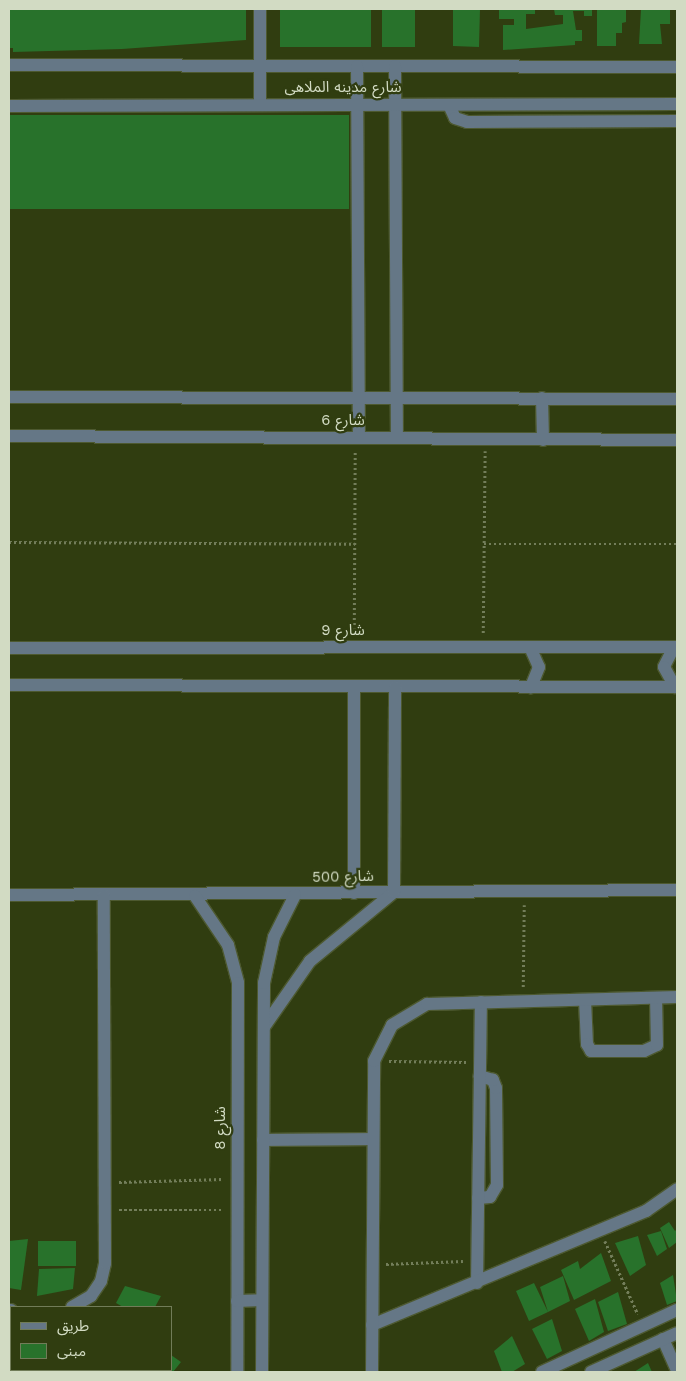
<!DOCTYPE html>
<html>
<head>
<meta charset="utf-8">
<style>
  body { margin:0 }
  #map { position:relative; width:686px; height:1381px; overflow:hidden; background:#303d10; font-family:"Work Sans","Noto Sans Arabic",sans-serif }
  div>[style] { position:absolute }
  .building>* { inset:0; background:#28722b; transform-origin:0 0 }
  .path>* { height:2.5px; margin-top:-1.25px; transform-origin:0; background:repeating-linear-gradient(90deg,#737e5a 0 2.5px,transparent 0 5px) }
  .roads { filter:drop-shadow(1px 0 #4d5930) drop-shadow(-1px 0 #4d5930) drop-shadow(0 1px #4d5930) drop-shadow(0 -1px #4d5930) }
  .minor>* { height:12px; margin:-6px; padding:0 6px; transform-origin:6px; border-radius:6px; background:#657786 }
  span { translate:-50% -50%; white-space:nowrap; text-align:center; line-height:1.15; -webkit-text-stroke:4.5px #303d10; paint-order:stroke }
  .street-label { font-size:15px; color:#d2dbc3 }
  .frame { position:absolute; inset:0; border:10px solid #d2dbc3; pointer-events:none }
  .legend { position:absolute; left:10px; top:1306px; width:162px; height:65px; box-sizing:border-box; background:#303d10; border:1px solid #717c58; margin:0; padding:6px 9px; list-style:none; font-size:15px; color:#d2dbc3 }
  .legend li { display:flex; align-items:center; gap:10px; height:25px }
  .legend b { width:25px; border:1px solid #717c58 }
</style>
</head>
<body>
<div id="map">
  <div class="building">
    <i style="clip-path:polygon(9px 9px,246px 9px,246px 40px,122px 49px,13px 52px,13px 48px,9px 48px)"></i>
    <i style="left:280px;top:9px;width:91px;height:38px"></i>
    <i style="left:382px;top:9px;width:33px;height:38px"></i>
    <i style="clip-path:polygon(457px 9px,480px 9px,479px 47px,453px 46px,453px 10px)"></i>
    <i style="clip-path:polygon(499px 9px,535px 9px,535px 14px,526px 14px,526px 29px,563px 24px,563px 15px,555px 15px,554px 9px,592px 9px,592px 16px,584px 16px,584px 11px,573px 11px,576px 30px,582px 30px,582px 41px,575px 41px,575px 45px,503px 50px,503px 25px,514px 25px,514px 19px,499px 19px)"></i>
    <i style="clip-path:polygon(597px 9px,626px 9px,626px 22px,622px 23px,622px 33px,616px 33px,616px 46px,597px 46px)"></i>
    <i style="clip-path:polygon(641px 9px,670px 9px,670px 24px,660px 24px,662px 44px,639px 44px)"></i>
    <i style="left:349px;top:115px;width:94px;height:340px;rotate:90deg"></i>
    <i style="clip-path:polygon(669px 1222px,675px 1231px,677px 1229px,677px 1242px,669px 1248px,660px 1228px)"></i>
    <i style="clip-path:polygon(661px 1231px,667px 1249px,657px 1256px,647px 1235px)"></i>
    <i style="clip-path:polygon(638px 1236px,646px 1265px,630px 1276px,615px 1243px)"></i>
    <i style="clip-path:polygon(28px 1239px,21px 1290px,9px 1288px,9px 1241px)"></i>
    <i style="left:38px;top:1241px;width:38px;height:25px"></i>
    <i style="clip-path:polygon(601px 1253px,611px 1281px,574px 1300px,561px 1270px,578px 1261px,580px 1269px)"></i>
    <i style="clip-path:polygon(75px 1268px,73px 1289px,37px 1296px,39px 1269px)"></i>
    <i style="clip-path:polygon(673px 1275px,677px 1301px,667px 1305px,660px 1283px)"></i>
    <i style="clip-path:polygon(563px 1276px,570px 1301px,548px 1312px,529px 1321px,516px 1291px,534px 1283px,548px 1312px,540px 1287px)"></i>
    <i style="clip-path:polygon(125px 1286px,161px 1296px,155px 1307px,123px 1307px,116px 1303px)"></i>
    <i style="clip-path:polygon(618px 1292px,627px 1324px,608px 1331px,598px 1302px)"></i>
    <i style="clip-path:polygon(595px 1299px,604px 1332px,589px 1341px,575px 1309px)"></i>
    <i style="clip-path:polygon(552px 1319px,562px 1351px,547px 1359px,532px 1329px)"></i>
    <i style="clip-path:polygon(512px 1336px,525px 1364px,512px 1372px,502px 1372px,494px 1351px)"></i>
    <i style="clip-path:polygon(171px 1355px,181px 1362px,173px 1372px,163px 1372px,160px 1370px,171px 1370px)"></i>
    <i style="clip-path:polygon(648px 1363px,652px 1372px,634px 1372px)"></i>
    <i style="left:53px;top:1370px;width:25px;height:2px"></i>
  </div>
  <div class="path">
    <i style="left:9px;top:542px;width:346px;rotate:0.3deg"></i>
    <i style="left:484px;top:544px;width:193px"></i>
    <i style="left:483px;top:633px;width:182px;rotate:-89.4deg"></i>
    <i style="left:354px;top:635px;width:184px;rotate:-89.7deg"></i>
    <i style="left:523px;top:987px;width:82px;rotate:-89.3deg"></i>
    <i style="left:389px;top:1061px;width:77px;rotate:0.7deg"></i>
    <i style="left:119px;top:1182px;width:104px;rotate:-1.7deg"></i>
    <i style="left:119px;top:1210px;width:104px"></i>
    <i style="left:605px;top:1241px;width:80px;rotate:65.7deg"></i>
    <i style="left:386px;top:1264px;width:77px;rotate:-2.2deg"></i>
  </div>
  <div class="roads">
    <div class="minor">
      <i style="left:260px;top:9px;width:96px;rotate:90deg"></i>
      <i style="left:9px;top:65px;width:668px;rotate:0.17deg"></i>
      <i style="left:357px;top:66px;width:371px;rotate:89.7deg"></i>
      <i style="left:395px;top:66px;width:371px;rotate:89.7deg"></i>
      <i style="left:449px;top:105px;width:14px;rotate:65deg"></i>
      <i style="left:455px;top:118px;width:13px;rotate:18deg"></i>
      <i style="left:467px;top:122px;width:210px;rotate:-0.3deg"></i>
      <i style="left:9px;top:106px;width:668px;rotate:-0.17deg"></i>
      <i style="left:9px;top:397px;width:668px;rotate:0.17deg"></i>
      <i style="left:542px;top:398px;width:42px;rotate:88.6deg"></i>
      <i style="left:9px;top:436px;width:668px;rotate:0.34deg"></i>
      <i style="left:530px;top:647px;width:22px;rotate:66deg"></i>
      <i style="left:539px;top:667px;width:22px;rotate:112deg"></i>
      <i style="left:674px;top:647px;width:22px;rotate:117deg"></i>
      <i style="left:664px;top:667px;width:23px;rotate:61deg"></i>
      <i style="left:9px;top:648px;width:668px;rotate:-0.09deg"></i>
      <i style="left:9px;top:685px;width:668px;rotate:0.17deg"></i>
      <i style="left:354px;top:893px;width:206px;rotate:-90deg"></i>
      <i style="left:9px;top:895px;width:668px;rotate:-0.43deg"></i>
      <i style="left:195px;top:896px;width:59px;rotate:56deg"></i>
      <i style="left:228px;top:945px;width:39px;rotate:75deg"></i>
      <i style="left:238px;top:983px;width:389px;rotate:90.1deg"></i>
      <i style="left:585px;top:1000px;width:44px;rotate:87.4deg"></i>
      <i style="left:587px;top:1044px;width:8px;rotate:60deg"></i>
      <i style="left:591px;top:1051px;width:53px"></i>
      <i style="left:644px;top:1051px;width:14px;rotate:-25deg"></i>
      <i style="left:657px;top:1045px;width:47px;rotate:-91.2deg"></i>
      <i style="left:264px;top:1027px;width:80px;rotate:-55.1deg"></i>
      <i style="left:310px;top:961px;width:109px;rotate:-39.4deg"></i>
      <i style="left:394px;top:892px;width:205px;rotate:-89.7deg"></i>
      <i style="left:263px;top:1140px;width:110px;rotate:-0.5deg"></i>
      <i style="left:478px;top:1198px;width:12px;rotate:-5deg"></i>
      <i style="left:490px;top:1197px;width:14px;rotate:-60deg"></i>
      <i style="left:497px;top:1185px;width:97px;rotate:-90.6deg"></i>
      <i style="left:496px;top:1088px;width:9px;rotate:-111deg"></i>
      <i style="left:493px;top:1080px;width:14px;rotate:-163deg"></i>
      <i style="left:477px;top:1283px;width:281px;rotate:-89.2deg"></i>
      <i style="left:237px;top:1301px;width:25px;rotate:-2deg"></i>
      <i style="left:72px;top:1307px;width:22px;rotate:-30deg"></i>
      <i style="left:91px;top:1296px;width:18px;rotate:-56deg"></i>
      <i style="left:101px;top:1281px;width:18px;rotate:-77deg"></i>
      <i style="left:105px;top:1263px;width:367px;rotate:-90.2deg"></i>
      <i style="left:9px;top:1310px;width:2px"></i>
      <i style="left:372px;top:1325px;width:297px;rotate:-22.6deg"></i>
      <i style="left:646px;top:1211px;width:38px;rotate:-35deg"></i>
      <i style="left:663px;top:1339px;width:35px;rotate:66deg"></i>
      <i style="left:262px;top:1372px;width:389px;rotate:-89.7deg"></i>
      <i style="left:264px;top:983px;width:47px;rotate:-77.7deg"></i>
      <i style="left:274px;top:937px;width:47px;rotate:-63.4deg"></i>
      <i style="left:372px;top:1372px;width:311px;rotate:-89.6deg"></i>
      <i style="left:374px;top:1061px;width:40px;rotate:-63.4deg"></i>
      <i style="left:392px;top:1025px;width:41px;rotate:-31deg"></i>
      <i style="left:427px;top:1004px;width:250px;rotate:-1.6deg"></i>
      <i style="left:542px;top:1372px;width:149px;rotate:-24.7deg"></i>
      <i style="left:591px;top:1372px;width:94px;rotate:-24.4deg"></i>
    </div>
  </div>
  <div class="street-label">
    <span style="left:343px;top:88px">شارع مدينه الملاهى</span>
    <span style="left:343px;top:421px">شارع 6</span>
    <span style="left:343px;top:631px">شارع 9</span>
    <span style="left:343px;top:877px;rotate:-1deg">شارع 500</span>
    <span style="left:221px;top:1128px;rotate:-90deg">شارع 8</span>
  </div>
  <div class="frame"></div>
  <ul class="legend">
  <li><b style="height:6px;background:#657786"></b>طريق</li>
  <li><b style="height:14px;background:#28722b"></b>مبنى</li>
  </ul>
</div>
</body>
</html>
